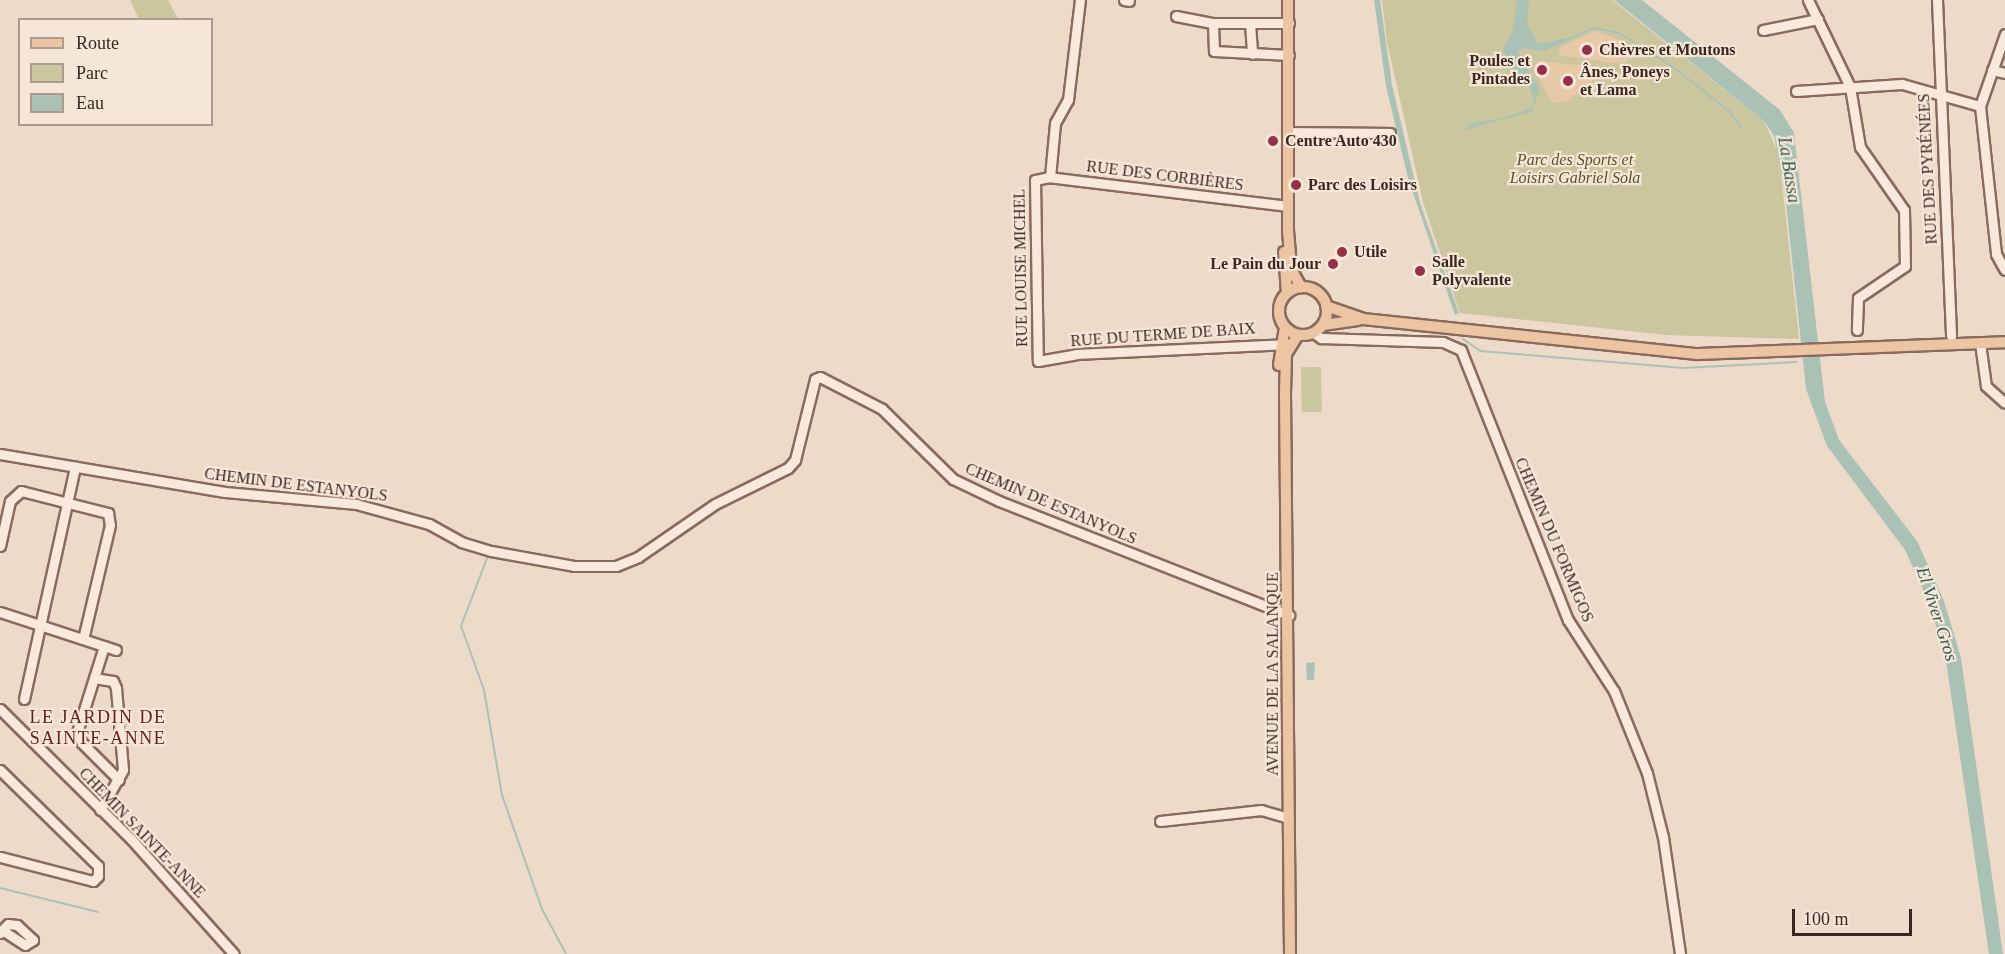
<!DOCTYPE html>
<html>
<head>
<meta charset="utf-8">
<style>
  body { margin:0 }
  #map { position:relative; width:2005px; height:954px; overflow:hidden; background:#eddac9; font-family:Georgia,serif }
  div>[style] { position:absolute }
  .green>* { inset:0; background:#cbc69d; transform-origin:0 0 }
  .sand>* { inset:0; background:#e7c8a7 }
  .water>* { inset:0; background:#a9c2b5 }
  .stream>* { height:2px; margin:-1px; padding:0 1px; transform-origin:1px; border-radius:1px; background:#a9c2b5 }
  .roads { filter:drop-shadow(2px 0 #896b5e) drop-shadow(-2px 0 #896b5e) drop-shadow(0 2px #896b5e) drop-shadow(0 -2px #896b5e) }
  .minor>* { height:9px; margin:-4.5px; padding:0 4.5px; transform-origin:4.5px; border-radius:4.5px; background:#f8e9dc }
  .major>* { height:10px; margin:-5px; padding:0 5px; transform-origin:5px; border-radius:5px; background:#eec5a3 }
  .major>.ring { margin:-5px; padding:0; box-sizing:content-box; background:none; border:10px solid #eec5a3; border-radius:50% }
  .dots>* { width:16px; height:16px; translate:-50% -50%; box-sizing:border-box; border:3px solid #f5e6d8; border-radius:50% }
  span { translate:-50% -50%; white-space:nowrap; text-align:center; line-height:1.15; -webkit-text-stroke:4.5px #f5e6d8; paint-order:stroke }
  .poi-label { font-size:16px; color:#3a2721; font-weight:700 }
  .left { translate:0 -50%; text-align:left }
  .right { translate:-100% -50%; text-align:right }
  .park-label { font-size:16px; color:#555528; font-style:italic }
  .street-label { font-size:16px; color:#3a2721 }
  .water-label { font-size:18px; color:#31594d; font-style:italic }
  .neighbourhood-label { font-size:18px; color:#652223; letter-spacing:1.5px }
  .legend { position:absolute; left:18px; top:18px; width:195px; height:108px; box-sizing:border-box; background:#f5e6d8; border:2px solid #aa9a8f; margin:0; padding:8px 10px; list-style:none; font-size:18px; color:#3a2721 }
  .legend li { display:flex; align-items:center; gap:12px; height:30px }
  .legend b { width:30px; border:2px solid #aa9a8f }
  .scale { position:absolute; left:1792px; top:909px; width:120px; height:27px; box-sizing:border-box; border:3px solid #3a2721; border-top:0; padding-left:8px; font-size:18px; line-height:21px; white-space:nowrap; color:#3a2721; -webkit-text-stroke:4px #f5e6d8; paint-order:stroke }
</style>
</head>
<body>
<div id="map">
  <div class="green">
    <i style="clip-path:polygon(130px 0,168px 0,178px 19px,139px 19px)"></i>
    <i style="clip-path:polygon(1382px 0,1612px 0,1764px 121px,1779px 155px,1799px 339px,1666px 335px,1460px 313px,1423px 202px,1387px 42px)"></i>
    <i style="left:1321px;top:367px;width:45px;height:20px;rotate:89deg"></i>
  </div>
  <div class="sand">
    <i style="clip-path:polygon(1594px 31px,1616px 38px,1636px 55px,1625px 62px,1612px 63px,1558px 55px,1562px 46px)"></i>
    <i style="clip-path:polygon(1540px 61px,1596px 67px,1599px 75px,1568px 101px,1552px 103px,1533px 67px)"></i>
  </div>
  <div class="water">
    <i style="clip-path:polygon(1374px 0,1380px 0,1392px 85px,1420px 203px,1459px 313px,1455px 315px,1408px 178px,1386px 86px)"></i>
    <i style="clip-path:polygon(1517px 0,1529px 0,1527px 26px,1538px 44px,1567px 38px,1567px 41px,1543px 51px,1523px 48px,1517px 52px,1540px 90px,1531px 112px,1461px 131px,1475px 122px,1502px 119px,1532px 107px,1534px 99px,1530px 88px,1512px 67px,1503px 50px,1513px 29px)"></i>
    <i style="clip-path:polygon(1614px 0,1642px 0,1780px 110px,1794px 133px,1825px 402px,1839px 440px,1917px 541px,1944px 601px,1961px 658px,2003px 954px,1989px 954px,1946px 661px,1930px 605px,1905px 550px,1827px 446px,1806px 389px,1785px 194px,1774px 136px,1764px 121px)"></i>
    <i style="clip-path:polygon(1315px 662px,1314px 680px,1307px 680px,1306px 663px)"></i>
  </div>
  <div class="stream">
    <i style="left:1567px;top:40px;width:30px;rotate:-24deg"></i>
    <i style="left:1594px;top:28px;width:25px;rotate:11deg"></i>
    <i style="left:1619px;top:33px;width:64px;rotate:32.2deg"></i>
    <i style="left:1673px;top:67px;width:71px;rotate:38.2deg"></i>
    <i style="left:1729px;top:111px;width:20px;rotate:53deg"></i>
    <i style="left:1463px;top:339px;width:21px;rotate:35deg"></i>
    <i style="left:1480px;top:351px;width:204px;rotate:4.8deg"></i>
    <i style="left:1683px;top:368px;width:114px;rotate:-3deg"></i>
    <i style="left:489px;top:553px;width:78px;rotate:111deg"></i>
    <i style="left:461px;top:626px;width:68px;rotate:70.2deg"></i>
    <i style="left:484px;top:690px;width:107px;rotate:80.3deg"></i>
    <i style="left:502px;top:795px;width:121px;rotate:70.7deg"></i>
    <i style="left:542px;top:909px;width:51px;rotate:61.9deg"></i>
    <i style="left:0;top:888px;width:101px;rotate:13.8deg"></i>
  </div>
  <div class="roads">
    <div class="minor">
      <i style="left:1124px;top:0;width:5px;rotate:11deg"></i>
      <i style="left:1808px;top:0;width:97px;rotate:64.2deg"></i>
      <i style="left:1850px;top:87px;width:61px;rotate:80.5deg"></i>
      <i style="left:1860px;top:147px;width:77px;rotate:55.1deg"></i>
      <i style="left:1904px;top:210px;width:56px;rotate:89deg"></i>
      <i style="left:1905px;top:266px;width:57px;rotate:145.8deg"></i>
      <i style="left:1858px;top:298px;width:32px;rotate:92deg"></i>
      <i style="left:1937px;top:0;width:336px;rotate:87.6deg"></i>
      <i style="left:1176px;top:16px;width:38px;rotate:11deg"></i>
      <i style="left:1213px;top:23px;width:76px"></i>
      <i style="left:1213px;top:23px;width:28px;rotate:88deg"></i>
      <i style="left:1214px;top:51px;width:75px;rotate:3.1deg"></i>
      <i style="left:1250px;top:23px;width:31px;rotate:86deg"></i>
      <i style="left:1763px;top:30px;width:56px;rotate:-11.3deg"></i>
      <i style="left:2005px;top:34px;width:76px;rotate:109.1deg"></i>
      <i style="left:1980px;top:106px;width:149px;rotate:83.8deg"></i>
      <i style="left:1996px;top:254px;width:18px;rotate:61deg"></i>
      <i style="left:1992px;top:70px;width:13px;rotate:13deg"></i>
      <i style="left:1796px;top:91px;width:106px;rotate:-3.8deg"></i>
      <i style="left:1902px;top:84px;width:81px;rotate:15.8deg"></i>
      <i style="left:1288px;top:132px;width:102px;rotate:0.6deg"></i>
      <i style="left:1050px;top:177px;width:54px;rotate:-84.7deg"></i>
      <i style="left:1055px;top:123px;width:26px;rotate:-61deg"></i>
      <i style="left:1068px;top:100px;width:101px;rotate:-83.2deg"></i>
      <i style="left:1288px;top:206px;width:240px;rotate:-173.1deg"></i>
      <i style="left:1050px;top:177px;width:15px;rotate:169deg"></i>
      <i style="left:1035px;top:180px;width:181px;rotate:89.1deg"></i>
      <i style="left:1038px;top:361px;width:39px;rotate:-10deg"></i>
      <i style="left:1076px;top:354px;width:213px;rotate:-2.7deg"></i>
      <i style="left:1314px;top:333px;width:9px;rotate:36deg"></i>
      <i style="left:1321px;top:338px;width:122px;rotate:1.9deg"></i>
      <i style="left:1443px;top:342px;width:20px;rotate:24deg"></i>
      <i style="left:1461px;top:350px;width:290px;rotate:68.4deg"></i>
      <i style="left:1568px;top:620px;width:85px;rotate:57.1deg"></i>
      <i style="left:1614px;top:691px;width:88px;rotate:68.1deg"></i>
      <i style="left:1647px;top:773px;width:66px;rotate:76deg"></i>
      <i style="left:1663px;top:837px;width:118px;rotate:81.7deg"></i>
      <i style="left:1980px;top:343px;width:43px;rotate:82.1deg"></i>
      <i style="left:1986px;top:386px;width:25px;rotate:42deg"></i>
      <i style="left:0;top:454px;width:228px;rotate:9.6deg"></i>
      <i style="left:225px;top:492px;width:132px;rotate:5.2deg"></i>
      <i style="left:356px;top:504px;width:76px;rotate:15.3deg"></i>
      <i style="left:429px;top:524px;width:37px;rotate:29deg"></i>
      <i style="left:461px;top:542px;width:31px;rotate:17deg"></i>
      <i style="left:491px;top:551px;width:84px;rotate:10.2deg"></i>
      <i style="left:574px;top:566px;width:42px"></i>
      <i style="left:616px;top:566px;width:24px;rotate:-22deg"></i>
      <i style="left:638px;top:557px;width:93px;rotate:-34.5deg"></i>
      <i style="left:715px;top:504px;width:81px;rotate:-26.3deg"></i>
      <i style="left:788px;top:468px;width:11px;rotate:-49deg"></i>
      <i style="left:795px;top:460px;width:83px;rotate:-76.1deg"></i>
      <i style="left:815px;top:379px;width:5px;rotate:-22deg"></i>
      <i style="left:820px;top:377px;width:70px;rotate:27.3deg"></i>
      <i style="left:882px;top:409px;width:100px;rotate:44.6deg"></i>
      <i style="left:953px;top:479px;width:51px;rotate:25.6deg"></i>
      <i style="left:999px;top:501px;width:312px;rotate:21.5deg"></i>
      <i style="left:0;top:546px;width:46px;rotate:-77.5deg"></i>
      <i style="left:10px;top:501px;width:15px;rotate:-42deg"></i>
      <i style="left:21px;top:491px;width:90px;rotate:14.2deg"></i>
      <i style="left:108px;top:513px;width:12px;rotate:81deg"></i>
      <i style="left:110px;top:525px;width:117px;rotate:103.3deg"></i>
      <i style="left:0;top:612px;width:122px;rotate:18.1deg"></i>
      <i style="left:104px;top:646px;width:90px;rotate:107.4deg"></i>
      <i style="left:77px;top:732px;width:12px;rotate:66deg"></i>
      <i style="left:82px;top:743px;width:52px;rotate:45deg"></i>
      <i style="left:94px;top:678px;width:19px;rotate:9deg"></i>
      <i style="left:113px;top:681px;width:8px;rotate:67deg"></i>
      <i style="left:116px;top:688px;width:82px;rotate:85.1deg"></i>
      <i style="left:123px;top:770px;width:46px;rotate:119.9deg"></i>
      <i style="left:24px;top:699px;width:238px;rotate:-77.6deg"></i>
      <i style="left:0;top:709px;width:185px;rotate:44.8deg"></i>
      <i style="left:131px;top:839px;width:154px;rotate:48.2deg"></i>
      <i style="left:0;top:770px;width:137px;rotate:44.4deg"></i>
      <i style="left:98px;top:866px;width:10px;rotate:90deg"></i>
      <i style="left:98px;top:876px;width:7px;rotate:135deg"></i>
      <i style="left:93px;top:881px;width:96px;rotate:-165.5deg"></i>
      <i style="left:1160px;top:821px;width:102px;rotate:-6.2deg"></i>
      <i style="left:1261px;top:810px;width:29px;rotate:16deg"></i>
      <i style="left:0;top:933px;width:4px;rotate:-56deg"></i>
      <i style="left:2px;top:930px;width:8px;rotate:-45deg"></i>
      <i style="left:8px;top:924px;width:9px;rotate:6deg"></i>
      <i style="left:17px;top:925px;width:22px;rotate:43deg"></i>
      <i style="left:33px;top:940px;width:9px;rotate:148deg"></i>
      <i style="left:25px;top:945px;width:27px;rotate:-147deg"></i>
    </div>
    <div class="major">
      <i style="left:1288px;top:0;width:231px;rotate:90deg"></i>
      <i style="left:1288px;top:231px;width:38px;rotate:85deg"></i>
      <i style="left:1291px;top:269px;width:21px;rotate:61deg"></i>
      <i style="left:1284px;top:252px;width:41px;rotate:85.8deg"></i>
      <i class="ring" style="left:1279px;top:287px;width:38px;height:38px"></i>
      <i style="left:1326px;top:306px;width:39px;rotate:19deg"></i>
      <i style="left:1363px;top:319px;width:336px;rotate:6deg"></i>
      <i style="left:1697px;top:354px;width:308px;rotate:-2.2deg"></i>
      <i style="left:1323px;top:325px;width:35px;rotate:-8deg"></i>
      <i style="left:1279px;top:365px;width:38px;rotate:-81deg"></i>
      <i style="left:1290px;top:954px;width:560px;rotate:-90.51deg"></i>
      <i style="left:1285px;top:394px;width:40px;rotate:-88.6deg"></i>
      <i style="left:1286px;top:354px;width:22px;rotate:-58deg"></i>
    </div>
  </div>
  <div class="dots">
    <i style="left:1587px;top:50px;background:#963048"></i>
    <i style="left:1542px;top:70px;background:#963048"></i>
    <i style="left:1568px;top:81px;background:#963048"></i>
    <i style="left:1273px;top:141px;background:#963048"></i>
    <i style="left:1296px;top:185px;background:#963048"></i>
    <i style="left:1342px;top:252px;background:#963048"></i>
    <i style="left:1333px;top:264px;background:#963048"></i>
    <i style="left:1420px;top:271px;background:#963048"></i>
  </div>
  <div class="poi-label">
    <span class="left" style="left:1599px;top:50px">Chèvres et Moutons</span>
    <span class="right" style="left:1530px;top:70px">Poules et<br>Pintades</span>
    <span class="left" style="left:1580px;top:81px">Ânes, Poneys<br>et Lama</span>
    <span class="left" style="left:1285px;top:141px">Centre Auto 430</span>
    <span class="left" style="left:1308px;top:185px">Parc des Loisirs</span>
    <span class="left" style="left:1354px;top:252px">Utile</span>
    <span class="left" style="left:1432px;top:271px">Salle<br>Polyvalente</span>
    <span class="right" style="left:1321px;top:264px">Le Pain du Jour</span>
  </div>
  <div class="park-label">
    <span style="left:1575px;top:169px">Parc des Sports et<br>Loisirs Gabriel Sola</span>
  </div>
  <div class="street-label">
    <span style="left:1928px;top:169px;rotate:-93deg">RUE DES PYRÉNÉES</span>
    <span style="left:1165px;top:176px;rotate:7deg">RUE DES CORBIÈRES</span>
    <span style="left:1021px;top:268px;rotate:-91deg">RUE LOUISE MICHEL</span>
    <span style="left:1163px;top:335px;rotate:-4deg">RUE DU TERME DE BAIX</span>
    <span style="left:296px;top:485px;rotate:7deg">CHEMIN DE ESTANYOLS</span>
    <span style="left:1051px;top:504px;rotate:23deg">CHEMIN DE ESTANYOLS</span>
    <span style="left:1554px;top:540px;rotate:67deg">CHEMIN DU FORMIGOS</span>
    <span style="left:1273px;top:674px;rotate:-90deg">AVENUE DE LA SALANQUE</span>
    <span style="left:142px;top:833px;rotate:46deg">CHEMIN SAINTE-ANNE</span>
  </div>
  <div class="water-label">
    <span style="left:1789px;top:170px;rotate:81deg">La Bassa</span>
    <span style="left:1937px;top:614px;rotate:72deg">El Viver Gros</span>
  </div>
  <div class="neighbourhood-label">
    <span style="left:98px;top:728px">LE JARDIN DE<br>SAINTE-ANNE</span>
  </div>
  <ul class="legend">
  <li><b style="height:8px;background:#eec5a3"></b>Route</li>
  <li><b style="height:16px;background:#cbc69d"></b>Parc</li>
  <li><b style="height:16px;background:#a9c2b5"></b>Eau</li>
  </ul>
  <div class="scale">100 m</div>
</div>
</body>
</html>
